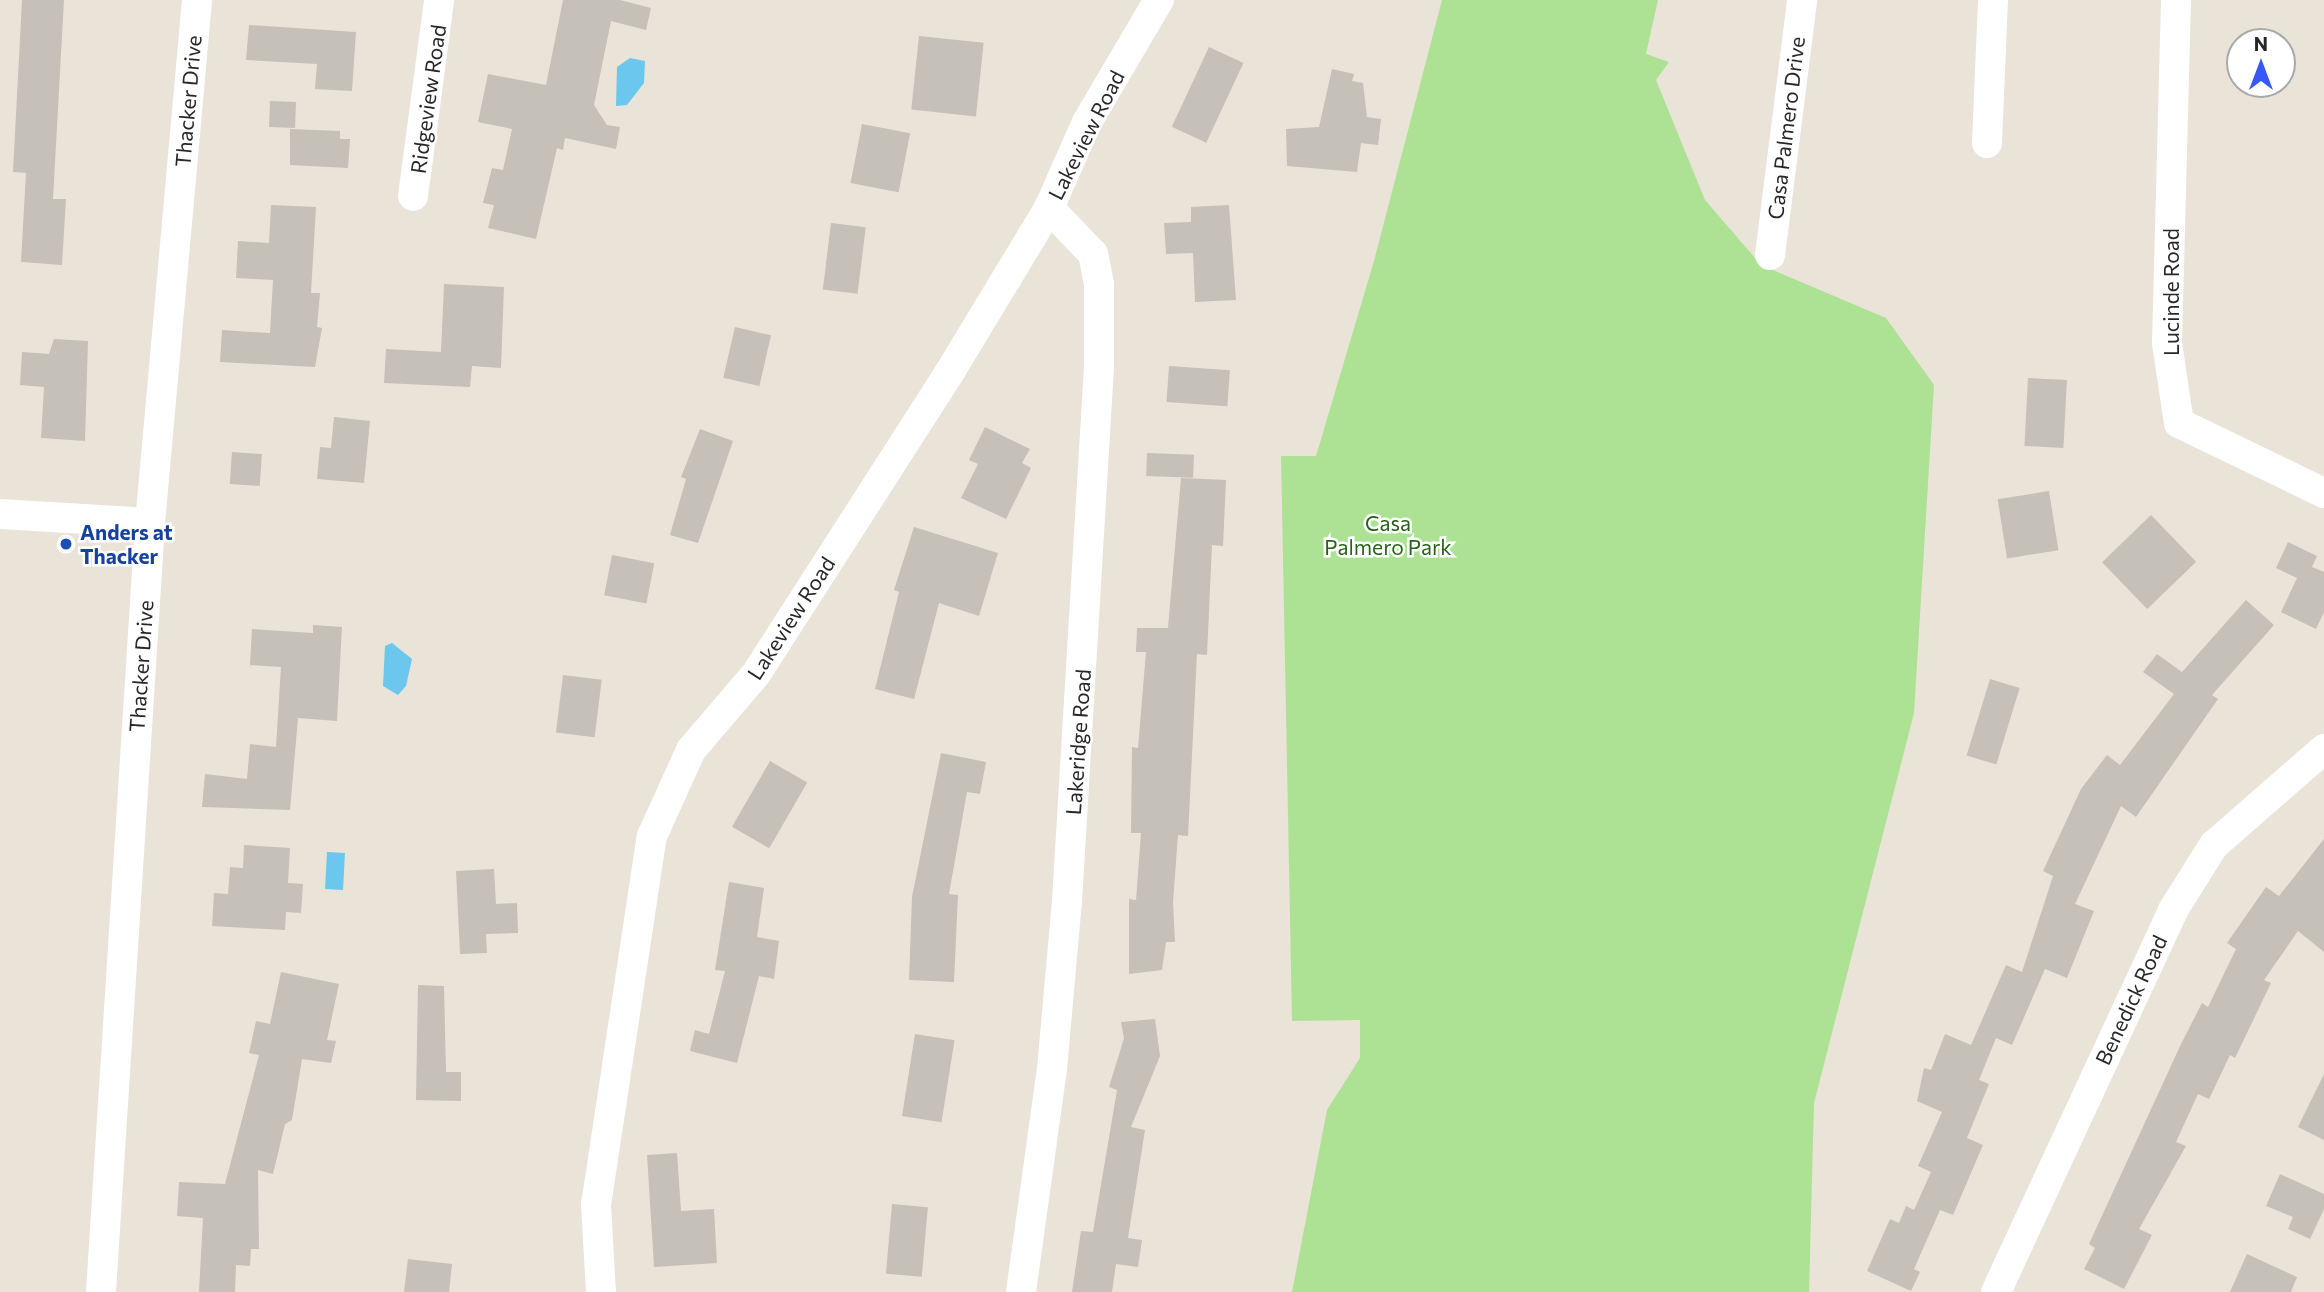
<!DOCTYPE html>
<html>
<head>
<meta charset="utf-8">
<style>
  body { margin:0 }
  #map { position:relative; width:2324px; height:1292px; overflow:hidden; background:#eae3d8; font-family:Commissioner,sans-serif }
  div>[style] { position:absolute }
  .green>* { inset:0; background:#ade194 }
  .water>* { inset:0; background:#6bc7ed; transform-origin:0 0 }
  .building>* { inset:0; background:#c5c0b8; transform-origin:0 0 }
  .minor>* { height:30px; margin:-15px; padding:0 15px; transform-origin:15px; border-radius:15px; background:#fff }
  .dots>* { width:19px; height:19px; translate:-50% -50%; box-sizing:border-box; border:4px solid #fff; border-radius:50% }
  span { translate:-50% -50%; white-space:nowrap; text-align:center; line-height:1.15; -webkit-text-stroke:5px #fff; paint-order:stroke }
  .street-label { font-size:21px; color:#272727 }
  .park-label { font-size:21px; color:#276219 }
  .transit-label { font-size:21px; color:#164399; font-weight:700 }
  .left { translate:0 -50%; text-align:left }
  .north { position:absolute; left:2226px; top:28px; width:70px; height:70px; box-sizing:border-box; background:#fff; border:2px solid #a9a9a9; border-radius:50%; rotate:0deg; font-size:19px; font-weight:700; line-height:28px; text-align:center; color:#272727 }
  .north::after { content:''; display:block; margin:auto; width:24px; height:32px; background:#3757f8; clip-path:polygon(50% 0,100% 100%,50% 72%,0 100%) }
</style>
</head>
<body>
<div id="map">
  <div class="green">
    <i style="clip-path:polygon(1442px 0,1658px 0,1646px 54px,1669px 62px,1656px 80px,1705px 200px,1761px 265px,1886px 318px,1934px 385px,1914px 713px,1814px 1103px,1809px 1292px,1292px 1292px,1327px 1110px,1360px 1058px,1360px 1020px,1292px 1021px,1281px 456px,1316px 456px,1374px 261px)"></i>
  </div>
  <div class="water">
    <i style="clip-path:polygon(630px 58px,645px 61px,644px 83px,627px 105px,616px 106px,617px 67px)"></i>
    <i style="clip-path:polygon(392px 643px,412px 659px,406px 686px,398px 695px,383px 686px,385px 646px)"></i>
    <i style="left:327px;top:852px;width:18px;height:37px;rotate:3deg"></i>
  </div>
  <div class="building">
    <i style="clip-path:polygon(22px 0,64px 0,53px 199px,66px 199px,62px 265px,21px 262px,26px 173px,13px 172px)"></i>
    <i style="clip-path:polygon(563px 0,620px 0,651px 8px,646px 30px,611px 21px,594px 105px,607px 125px,620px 127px,616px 149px,565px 138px,563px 150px,557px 148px,536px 239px,488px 228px,494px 205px,483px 203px,492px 168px,503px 170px,512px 129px,478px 122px,488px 74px,546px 85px)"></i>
    <i style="clip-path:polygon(249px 25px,356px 32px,352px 91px,315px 89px,317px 64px,246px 60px)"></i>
    <i style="left:919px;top:36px;width:65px;height:74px;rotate:6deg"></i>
    <i style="left:1209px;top:47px;width:38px;height:88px;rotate:25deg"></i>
    <i style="clip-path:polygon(1332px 69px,1354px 74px,1352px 81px,1363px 83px,1367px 117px,1381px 119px,1378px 145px,1361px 143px,1357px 172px,1287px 166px,1286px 129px,1319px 127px)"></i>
    <i style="left:270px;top:101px;width:26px;height:26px;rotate:2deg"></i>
    <i style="left:862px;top:124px;width:49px;height:60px;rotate:11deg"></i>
    <i style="clip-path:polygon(290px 129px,340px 131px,340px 139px,350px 139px,348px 168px,290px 165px)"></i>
    <i style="clip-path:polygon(271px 205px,316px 207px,311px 293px,320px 293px,317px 327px,322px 328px,315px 367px,220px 362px,222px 330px,270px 333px,273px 280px,236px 278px,238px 241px,269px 243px)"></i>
    <i style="clip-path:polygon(1229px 205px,1236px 300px,1195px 302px,1193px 253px,1166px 254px,1164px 223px,1191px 222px,1191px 207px)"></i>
    <i style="left:831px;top:223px;width:35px;height:67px;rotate:7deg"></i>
    <i style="clip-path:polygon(444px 284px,504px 287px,501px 368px,472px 366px,470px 387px,384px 383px,386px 349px,441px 352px)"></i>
    <i style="left:735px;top:327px;width:37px;height:52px;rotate:13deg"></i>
    <i style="clip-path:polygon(54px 339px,88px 341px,85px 441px,41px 438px,44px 387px,20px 385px,22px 352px,49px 354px)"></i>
    <i style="left:1169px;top:366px;width:61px;height:36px;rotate:4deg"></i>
    <i style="left:2028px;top:378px;width:39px;height:68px;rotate:3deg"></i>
    <i style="clip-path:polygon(334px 417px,370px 421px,364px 483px,317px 479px,320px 447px,331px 448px)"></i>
    <i style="clip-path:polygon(985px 427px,1030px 449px,1022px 463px,1031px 468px,1006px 519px,961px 498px,978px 464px,969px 460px)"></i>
    <i style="clip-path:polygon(700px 429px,733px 441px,698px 543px,670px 535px,686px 479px,681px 477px)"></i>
    <i style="left:232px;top:452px;width:30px;height:32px;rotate:4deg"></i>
    <i style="left:1147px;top:453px;width:47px;height:23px;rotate:2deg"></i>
    <i style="clip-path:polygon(1181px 478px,1226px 480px,1223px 546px,1212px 545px,1207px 655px,1197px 654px,1188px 836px,1178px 835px,1173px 902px,1175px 942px,1166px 942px,1162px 970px,1129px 974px,1129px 899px,1136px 900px,1141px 833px,1131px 833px,1132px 747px,1138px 748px,1146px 652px,1136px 652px,1137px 628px,1168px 628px)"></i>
    <i style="left:2049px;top:491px;width:60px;height:52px;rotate:81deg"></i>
    <i style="left:2151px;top:515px;width:65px;height:68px;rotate:46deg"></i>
    <i style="clip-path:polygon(914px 527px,998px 553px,979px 616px,939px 603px,914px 699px,875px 689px,899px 592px,894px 590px)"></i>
    <i style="clip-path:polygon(2288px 542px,2317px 556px,2312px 567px,2324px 572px,2324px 612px,2316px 629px,2281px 612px,2297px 578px,2276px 568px)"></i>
    <i style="left:612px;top:555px;width:43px;height:41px;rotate:11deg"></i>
    <i style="clip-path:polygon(2246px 600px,2274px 625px,2212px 695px,2218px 699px,2136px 817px,2121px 806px,2075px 904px,2094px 911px,2067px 978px,2045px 969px,2012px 1045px,1996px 1038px,1979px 1080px,1989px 1084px,1967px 1138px,1983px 1145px,1953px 1215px,1940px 1210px,1914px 1269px,1920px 1272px,1911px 1291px,1867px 1271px,1890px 1219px,1899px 1223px,1906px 1206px,1914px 1210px,1931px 1172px,1918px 1166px,1942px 1112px,1917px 1101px,1924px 1068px,1931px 1070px,1945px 1034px,1971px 1045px,2006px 965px,2022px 972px,2053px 876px,2043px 871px,2081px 789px,2107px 755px,2120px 765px,2174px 694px,2143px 672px,2157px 654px,2182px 672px)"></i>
    <i style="clip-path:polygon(313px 625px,342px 627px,337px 721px,298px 718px,290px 810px,202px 807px,205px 774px,247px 779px,250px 744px,276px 747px,281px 667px,250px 665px,252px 629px,313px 633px)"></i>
    <i style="left:563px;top:675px;width:39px;height:58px;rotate:7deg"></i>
    <i style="left:1990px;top:679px;width:31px;height:80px;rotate:17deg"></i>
    <i style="clip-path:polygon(941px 753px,986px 762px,980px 794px,967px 792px,949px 894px,958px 895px,954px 982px,909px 980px,912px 897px)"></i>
    <i style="left:770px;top:761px;width:43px;height:76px;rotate:30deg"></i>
    <i style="clip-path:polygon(2324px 839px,2324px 952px,2298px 931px,2264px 980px,2271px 983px,2235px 1058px,2230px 1055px,2209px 1099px,2198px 1094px,2176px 1142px,2186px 1146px,2139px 1229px,2152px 1235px,2124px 1289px,2084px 1269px,2095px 1248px,2089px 1244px,2181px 1044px,2202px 1003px,2208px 1007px,2236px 949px,2227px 943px,2266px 887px,2279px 896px)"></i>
    <i style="clip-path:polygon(244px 845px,290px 848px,288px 883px,303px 884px,301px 913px,286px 912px,285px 930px,212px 926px,214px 893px,228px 894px,230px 867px,243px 868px)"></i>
    <i style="clip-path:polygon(494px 869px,496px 904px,517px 903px,518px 933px,486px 934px,487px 953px,460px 954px,456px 871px)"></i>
    <i style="clip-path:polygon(729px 882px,764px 888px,757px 937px,779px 941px,774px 979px,759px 976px,737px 1063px,690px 1051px,695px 1030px,709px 1034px,725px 971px,715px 970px)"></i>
    <i style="clip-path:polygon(281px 972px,339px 984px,327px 1040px,336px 1041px,331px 1063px,302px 1059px,292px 1120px,285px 1124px,273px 1174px,258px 1170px,259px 1249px,251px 1249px,250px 1266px,236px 1265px,235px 1292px,199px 1292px,203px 1218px,177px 1216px,179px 1182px,225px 1184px,259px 1055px,249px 1053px,256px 1021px,270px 1024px)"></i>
    <i style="clip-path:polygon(418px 985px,444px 986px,446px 1072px,461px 1072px,461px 1101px,416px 1100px)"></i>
    <i style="clip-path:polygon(1155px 1019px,1160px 1056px,1131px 1127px,1145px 1130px,1128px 1238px,1142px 1240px,1138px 1267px,1116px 1264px,1112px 1292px,1072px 1292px,1081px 1231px,1093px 1232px,1117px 1090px,1109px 1087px,1124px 1038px,1121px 1022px)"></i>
    <i style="left:915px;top:1034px;width:40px;height:83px;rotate:9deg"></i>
    <i style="clip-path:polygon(2324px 1074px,2324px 1140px,2298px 1127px)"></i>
    <i style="clip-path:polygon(677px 1153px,681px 1211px,714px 1209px,717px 1263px,654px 1267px,647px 1155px)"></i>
    <i style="clip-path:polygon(2280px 1174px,2324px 1194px,2324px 1209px,2310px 1239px,2288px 1229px,2293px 1217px,2266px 1206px)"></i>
    <i style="left:892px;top:1204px;width:36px;height:70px;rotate:5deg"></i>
    <i style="clip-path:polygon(2247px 1254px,2297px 1277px,2291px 1292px,2230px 1292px)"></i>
    <i style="clip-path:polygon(408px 1259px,452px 1264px,449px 1292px,404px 1292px)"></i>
  </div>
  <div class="minor">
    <i style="left:2176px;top:0;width:343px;rotate:91.5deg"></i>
    <i style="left:2167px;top:343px;width:81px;rotate:81.5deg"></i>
    <i style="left:2179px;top:423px;width:161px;rotate:25.8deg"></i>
    <i style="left:1987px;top:143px;width:143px;rotate:-87.6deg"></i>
    <i style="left:413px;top:196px;width:198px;rotate:-82.4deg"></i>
    <i style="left:1770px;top:255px;width:257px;rotate:-82.8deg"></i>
    <i style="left:0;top:514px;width:150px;rotate:3.4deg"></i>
    <i style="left:101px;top:1292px;width:771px;rotate:-86.35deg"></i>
    <i style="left:150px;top:523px;width:525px;rotate:-84.86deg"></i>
    <i style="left:601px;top:1292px;width:87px;rotate:-93.3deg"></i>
    <i style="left:596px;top:1205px;width:373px;rotate:-81.4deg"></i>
    <i style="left:652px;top:836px;width:94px;rotate:-65.6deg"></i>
    <i style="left:691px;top:750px;width:100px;rotate:-49.5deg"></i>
    <i style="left:756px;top:674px;width:361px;rotate:-57.3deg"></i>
    <i style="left:951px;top:370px;width:189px;rotate:-58.8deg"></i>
    <i style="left:1049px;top:208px;width:94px;rotate:-66.2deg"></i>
    <i style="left:1087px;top:122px;width:142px;rotate:-59.5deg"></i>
    <i style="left:1021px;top:1292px;width:225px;rotate:-82.1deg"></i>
    <i style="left:1052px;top:1069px;width:169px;rotate:-84.9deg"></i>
    <i style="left:1067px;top:901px;width:535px;rotate:-86.57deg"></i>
    <i style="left:1099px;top:367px;width:83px;rotate:-90deg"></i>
    <i style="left:1099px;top:284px;width:31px;rotate:-101deg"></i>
    <i style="left:1093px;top:254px;width:64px;rotate:-133.7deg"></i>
    <i style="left:1996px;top:1292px;width:421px;rotate:-65.1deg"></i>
    <i style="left:2173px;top:910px;width:77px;rotate:-57.8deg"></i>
    <i style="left:2214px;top:845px;width:146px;rotate:-41.1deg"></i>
  </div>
  <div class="dots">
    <i style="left:66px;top:544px;background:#1a4fb4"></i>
  </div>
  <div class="street-label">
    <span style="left:428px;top:99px;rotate:-82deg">Ridgeview Road</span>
    <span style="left:188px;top:101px;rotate:-85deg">Thacker Drive</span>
    <span style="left:1786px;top:128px;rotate:-83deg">Casa Palmero Drive</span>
    <span style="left:1086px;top:135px;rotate:-63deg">Lakeview Road</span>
    <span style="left:2171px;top:292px;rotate:-90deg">Lucinde Road</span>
    <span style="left:791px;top:618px;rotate:-57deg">Lakeview Road</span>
    <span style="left:141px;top:666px;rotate:-86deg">Thacker Drive</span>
    <span style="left:1078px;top:742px;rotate:-86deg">Lakeridge Road</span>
    <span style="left:2131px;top:1000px;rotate:-65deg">Benedick Road</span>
  </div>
  <div class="park-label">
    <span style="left:1388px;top:535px">Casa<br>Palmero Park</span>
  </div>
  <div class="transit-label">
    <span class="left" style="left:80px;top:544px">Anders at<br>Thacker</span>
  </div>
  <div class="north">N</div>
</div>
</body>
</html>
